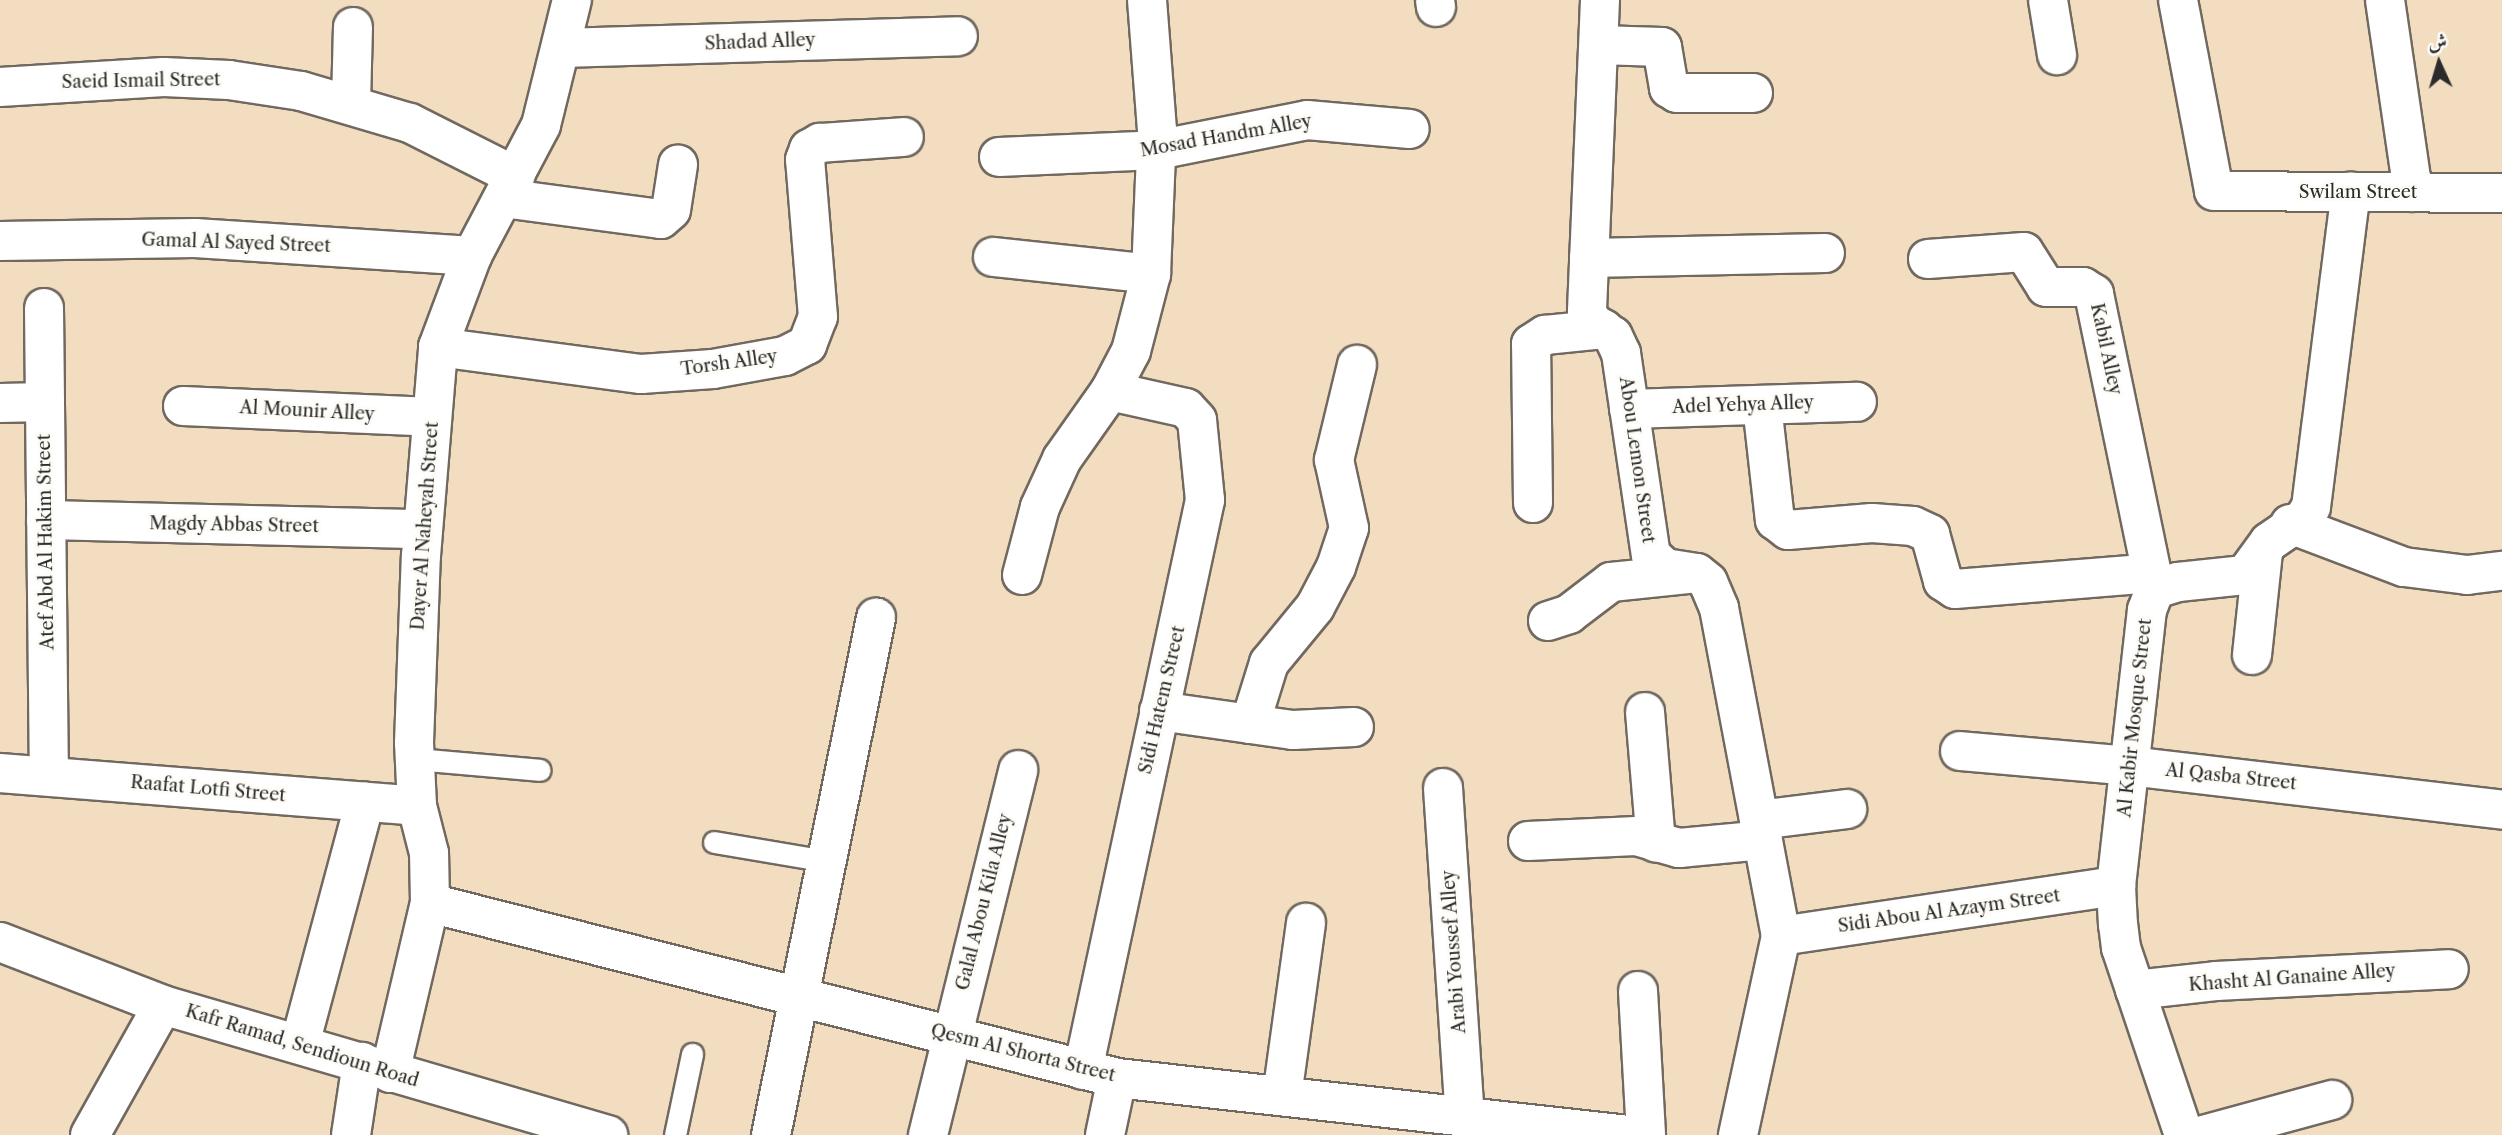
<!DOCTYPE html>
<html>
<head>
<meta charset="utf-8">
<style>
  body { margin:0 }
  #map { position:relative; width:2502px; height:1135px; overflow:hidden; background:#f2ddc0; font-family:"Libre Caslon Text",Amiri,serif }
  div>[style] { position:absolute }
  .roads { filter:drop-shadow(2px 0 #71695f) drop-shadow(-2px 0 #71695f) drop-shadow(0 2px #71695f) drop-shadow(0 -2px #71695f) }
  .service>* { height:21px; margin:-10.5px; padding:0 10.5px; transform-origin:10.5px; border-radius:10.5px; background:#fff }
  .minor>* { height:38px; margin:-19px; padding:0 19px; transform-origin:19px; border-radius:19px; background:#fff }
  .tertiary>* { height:38px; margin:-19px; padding:0 19px; transform-origin:19px; border-radius:19px; background:#fff }
  span { translate:-50% -50%; white-space:nowrap; text-align:center; line-height:1.15; -webkit-text-stroke:6px #fdfcf7; paint-order:stroke }
  .street-label { font-size:18px; color:#2b2b2b }
  .north { position:absolute; left:2404px; top:28px; width:70px; height:70px; -webkit-text-stroke:5px #fdfcf7; paint-order:stroke; rotate:356deg; font-size:19px; font-weight:700; line-height:28px; text-align:center; color:#2b2b2b }
  .north::after { content:''; display:block; margin:auto; width:24px; height:32px; background:#2b2b2b; clip-path:polygon(50% 0,100% 100%,50% 72%,0 100%) }
</style>
</head>
<body>
<div id="map">
  <div class="roads">
    <div class="service">
      <i style="left:415px;top:759px;width:125px;rotate:5deg"></i>
      <i style="left:714px;top:842px;width:114px;rotate:9.6deg"></i>
      <i style="left:675px;top:1135px;width:83px;rotate:-78.1deg"></i>
    </div>
    <div class="minor">
      <i style="left:1435px;top:0;width:7px;rotate:82deg"></i>
      <i style="left:1600px;top:0;width:312px;rotate:92.4deg"></i>
      <i style="left:1587px;top:312px;width:11px;rotate:63deg"></i>
      <i style="left:1592px;top:322px;width:25px;rotate:34deg"></i>
      <i style="left:1613px;top:336px;width:19px;rotate:65deg"></i>
      <i style="left:1621px;top:353px;width:204px;rotate:81.6deg"></i>
      <i style="left:1651px;top:555px;width:19px;rotate:43deg"></i>
      <i style="left:1665px;top:568px;width:32px;rotate:9deg"></i>
      <i style="left:1697px;top:573px;width:14px;rotate:39deg"></i>
      <i style="left:1708px;top:582px;width:28px;rotate:67deg"></i>
      <i style="left:1719px;top:608px;width:334px;rotate:79.3deg"></i>
      <i style="left:1781px;top:936px;width:204px;rotate:102.2deg"></i>
      <i style="left:2048px;top:0;width:56px;rotate:80.7deg"></i>
      <i style="left:2178px;top:0;width:194px;rotate:79.3deg"></i>
      <i style="left:2214px;top:191px;width:288px;rotate:0.4deg"></i>
      <i style="left:2385px;top:0;width:194px;rotate:81.7deg"></i>
      <i style="left:1599px;top:45px;width:63px;rotate:1.8deg"></i>
      <i style="left:1662px;top:47px;width:42px;rotate:80.3deg"></i>
      <i style="left:1669px;top:88px;width:9px;rotate:32deg"></i>
      <i style="left:1677px;top:93px;width:76px"></i>
      <i style="left:563px;top:48px;width:395px;rotate:-1.7deg"></i>
      <i style="left:0;top:87px;width:164px;rotate:-3.5deg"></i>
      <i style="left:164px;top:77px;width:65px;rotate:2.6deg"></i>
      <i style="left:229px;top:80px;width:73px;rotate:8.7deg"></i>
      <i style="left:301px;top:91px;width:114px;rotate:16.4deg"></i>
      <i style="left:410px;top:123px;width:118px;rotate:26.8deg"></i>
      <i style="left:351px;top:103px;width:76px;rotate:-88.5deg"></i>
      <i style="left:999px;top:157px;width:158px;rotate:-2.5deg"></i>
      <i style="left:1157px;top:150px;width:153px;rotate:-11.3deg"></i>
      <i style="left:1307px;top:120px;width:103px;rotate:5deg"></i>
      <i style="left:503px;top:198px;width:159px;rotate:7.6deg"></i>
      <i style="left:661px;top:219px;width:13px;rotate:-42deg"></i>
      <i style="left:671px;top:210px;width:46px;rotate:-81.2deg"></i>
      <i style="left:0;top:241px;width:195px;rotate:-0.9deg"></i>
      <i style="left:195px;top:238px;width:278px;rotate:3.7deg"></i>
      <i style="left:993px;top:257px;width:159px;rotate:6.1deg"></i>
      <i style="left:1589px;top:258px;width:236px;rotate:-1.2deg"></i>
      <i style="left:1928px;top:259px;width:96px;rotate:-4.2deg"></i>
      <i style="left:2024px;top:252px;width:41px;rotate:57.8deg"></i>
      <i style="left:2046px;top:287px;width:37px"></i>
      <i style="left:2083px;top:287px;width:13px;rotate:32deg"></i>
      <i style="left:2094px;top:294px;width:301px;rotate:78.3deg"></i>
      <i style="left:44px;top:308px;width:468px;rotate:89.4deg"></i>
      <i style="left:438px;top:347px;width:205px;rotate:7.6deg"></i>
      <i style="left:641px;top:374px;width:72px;rotate:-4deg"></i>
      <i style="left:713px;top:369px;width:73px;rotate:-10.2deg"></i>
      <i style="left:785px;top:356px;width:25px;rotate:-27deg"></i>
      <i style="left:807px;top:345px;width:30px;rotate:-69deg"></i>
      <i style="left:818px;top:317px;width:158px;rotate:-94.7deg"></i>
      <i style="left:805px;top:160px;width:12px;rotate:-70deg"></i>
      <i style="left:809px;top:149px;width:13px;rotate:-29deg"></i>
      <i style="left:820px;top:143px;width:84px;rotate:-4.1deg"></i>
      <i style="left:0;top:403px;width:45px;rotate:-1.3deg"></i>
      <i style="left:1762px;top:405px;width:116px;rotate:83.6deg"></i>
      <i style="left:1775px;top:520px;width:16px;rotate:38deg"></i>
      <i style="left:1788px;top:530px;width:84px;rotate:-4.8deg"></i>
      <i style="left:1872px;top:523px;width:41px;rotate:4.2deg"></i>
      <i style="left:1913px;top:526px;width:19px;rotate:25deg"></i>
      <i style="left:1930px;top:534px;width:49px;rotate:74.5deg"></i>
      <i style="left:1943px;top:581px;width:14px;rotate:34deg"></i>
      <i style="left:1955px;top:589px;width:198px;rotate:-4.6deg"></i>
      <i style="left:183px;top:406px;width:249px;rotate:2.5deg"></i>
      <i style="left:1629px;top:409px;width:228px;rotate:-1.8deg"></i>
      <i style="left:1533px;top:503px;width:159px;rotate:-90.7deg"></i>
      <i style="left:1531px;top:344px;width:17px;rotate:-33deg"></i>
      <i style="left:1545px;top:335px;width:59px;rotate:-5.8deg"></i>
      <i style="left:46px;top:520px;width:377px;rotate:1.4deg"></i>
      <i style="left:2290px;top:524px;width:122px;rotate:20.7deg"></i>
      <i style="left:2404px;top:567px;width:64px;rotate:7.2deg"></i>
      <i style="left:2467px;top:575px;width:35px;rotate:-7deg"></i>
      <i style="left:1022px;top:575px;width:70px;rotate:-75.2deg"></i>
      <i style="left:1040px;top:507px;width:53px;rotate:-65.4deg"></i>
      <i style="left:1062px;top:459px;width:83px;rotate:-54.8deg"></i>
      <i style="left:1110px;top:391px;width:45px;rotate:-62.3deg"></i>
      <i style="left:1131px;top:351px;width:80px;rotate:-75.4deg"></i>
      <i style="left:1151px;top:274px;width:144px;rotate:-87.6deg"></i>
      <i style="left:1157px;top:130px;width:130px;rotate:-94.4deg"></i>
      <i style="left:1548px;top:621px;width:22px;rotate:-18deg"></i>
      <i style="left:1569px;top:614px;width:53px;rotate:-37.3deg"></i>
      <i style="left:1611px;top:582px;width:77px;rotate:-5.9deg"></i>
      <i style="left:2252px;top:655px;width:104px;rotate:-83.9deg"></i>
      <i style="left:1159px;top:711px;width:135px;rotate:8.1deg"></i>
      <i style="left:1293px;top:730px;width:61px;rotate:-2.8deg"></i>
      <i style="left:1645px;top:712px;width:131px;rotate:85.2deg"></i>
      <i style="left:1250px;top:724px;width:64px;rotate:-72.7deg"></i>
      <i style="left:1269px;top:663px;width:72px;rotate:-50.6deg"></i>
      <i style="left:1315px;top:607px;width:45px;rotate:-62.3deg"></i>
      <i style="left:1336px;top:567px;width:41px;rotate:-71.6deg"></i>
      <i style="left:1349px;top:528px;width:70px;rotate:-102.4deg"></i>
      <i style="left:1334px;top:460px;width:98px;rotate:-76.4deg"></i>
      <i style="left:1960px;top:751px;width:171px;rotate:5deg"></i>
      <i style="left:2130px;top:766px;width:375px;rotate:6.7deg"></i>
      <i style="left:0;top:773px;width:418px;rotate:4.5deg"></i>
      <i style="left:1443px;top:788px;width:329px;rotate:86.2deg"></i>
      <i style="left:1759px;top:820px;width:89px;rotate:-7.1deg"></i>
      <i style="left:1528px;top:841px;width:108px;rotate:-2.7deg"></i>
      <i style="left:1636px;top:836px;width:45px;rotate:15.6deg"></i>
      <i style="left:1679px;top:848px;width:84px;rotate:-5.4deg"></i>
      <i style="left:430px;top:903px;width:709px;rotate:14.29deg"></i>
      <i style="left:1117px;top:1078px;width:514px;rotate:6.36deg"></i>
      <i style="left:1781px;top:936px;width:339px;rotate:-8.5deg"></i>
      <i style="left:2135px;top:990px;width:81px;rotate:-6.3deg"></i>
      <i style="left:2216px;top:981px;width:233px;rotate:-2.9deg"></i>
      <i style="left:1638px;top:991px;width:144px;rotate:86.8deg"></i>
      <i style="left:300px;top:1044px;width:251px;rotate:-75deg"></i>
      <i style="left:1083px;top:1070px;width:583px;rotate:-77.92deg"></i>
      <i style="left:1205px;top:500px;width:80px;rotate:-95.7deg"></i>
      <i style="left:1197px;top:420px;width:16px;rotate:-133deg"></i>
      <i style="left:1186px;top:408px;width:78px;rotate:-167.4deg"></i>
      <i style="left:390px;top:1073px;width:175px;rotate:-76.8deg"></i>
      <i style="left:430px;top:903px;width:50px;rotate:-91.1deg"></i>
      <i style="left:429px;top:853px;width:49px;rotate:-104.3deg"></i>
      <i style="left:417px;top:806px;width:63px;rotate:-92.7deg"></i>
      <i style="left:414px;top:743px;width:187px;rotate:-87.9deg"></i>
      <i style="left:421px;top:556px;width:210px;rotate:-85.3deg"></i>
      <i style="left:438px;top:347px;width:97px;rotate:-69.5deg"></i>
      <i style="left:472px;top:256px;width:148px;rotate:-62.2deg"></i>
      <i style="left:541px;top:125px;width:129px;rotate:-76.1deg"></i>
      <i style="left:1282px;top:1096px;width:175px;rotate:-82.1deg"></i>
      <i style="left:90px;top:1135px;width:149px;rotate:-60.7deg"></i>
      <i style="left:351px;top:1135px;width:74px;rotate:-81.4deg"></i>
      <i style="left:771px;top:1135px;width:528px;rotate:-78.52deg"></i>
      <i style="left:928px;top:1135px;width:376px;rotate:-76.1deg"></i>
      <i style="left:1105px;top:1135px;width:58px;rotate:-78.1deg"></i>
      <i style="left:2184px;top:1135px;width:197px;rotate:-108.6deg"></i>
      <i style="left:2121px;top:948px;width:23px;rotate:-97deg"></i>
      <i style="left:2118px;top:925px;width:39px;rotate:-93deg"></i>
      <i style="left:2116px;top:886px;width:278px;rotate:-83.6deg"></i>
      <i style="left:2147px;top:610px;width:22px;rotate:-69deg"></i>
      <i style="left:2155px;top:589px;width:24px;rotate:-17deg"></i>
      <i style="left:2178px;top:582px;width:67px;rotate:-6deg"></i>
      <i style="left:2245px;top:575px;width:41px;rotate:-54deg"></i>
      <i style="left:2269px;top:542px;width:42px;rotate:-34.4deg"></i>
      <i style="left:2304px;top:518px;width:13px;rotate:-58deg"></i>
      <i style="left:2311px;top:507px;width:318px;rotate:-82.8deg"></i>
      <i style="left:2203px;top:1135px;width:134px;rotate:-15.2deg"></i>
    </div>
    <div class="tertiary">
      <i style="left:0;top:942px;width:175px;rotate:21.1deg"></i>
      <i style="left:163px;top:1005px;width:464px;rotate:16.3deg"></i>
    </div>
  </div>
  <div class="street-label">
    <span style="left:760px;top:42px;rotate:-2deg">Shadad Alley</span>
    <span style="left:141px;top:81px;rotate:-1deg">Saeid Ismail Street</span>
    <span style="left:1226px;top:136px;rotate:-10deg">Mosad Handm Alley</span>
    <span style="left:2358px;top:192px">Swilam Street</span>
    <span style="left:236px;top:243px;rotate:2deg">Gamal Al Sayed Street</span>
    <span style="left:2106px;top:349px;rotate:78deg">Kabil Alley</span>
    <span style="left:729px;top:363px;rotate:-8deg">Torsh Alley</span>
    <span style="left:1743px;top:405px;rotate:-2deg">Adel Yehya Alley</span>
    <span style="left:307px;top:411px;rotate:3deg">Al Mounir Alley</span>
    <span style="left:1637px;top:460px;rotate:82deg">Abou Lemon Street</span>
    <span style="left:234px;top:525px;rotate:1deg">Magdy Abbas Street</span>
    <span style="left:425px;top:526px;rotate:-86deg">Dayer Al Naheyah Street</span>
    <span style="left:46px;top:542px;rotate:-91deg">Atef Abd Al Hakim Street</span>
    <span style="left:1162px;top:700px;rotate:-77deg">Sidi Hatem Street</span>
    <span style="left:2135px;top:718px;rotate:-84deg">Al Kabir Mosque Street</span>
    <span style="left:2231px;top:777px;rotate:6deg">Al Qasba Street</span>
    <span style="left:208px;top:789px;rotate:5deg">Raafat Lotfi Street</span>
    <span style="left:984px;top:902px;rotate:-76deg">Galal Abou Kila Alley</span>
    <span style="left:1949px;top:911px;rotate:-8deg">Sidi Abou Al Azaym Street</span>
    <span style="left:1454px;top:952px;rotate:-94deg">Arabi Youssef Alley</span>
    <span style="left:2292px;top:978px;rotate:-4deg">Khasht Al Ganaine Alley</span>
    <span style="left:302px;top:1046px;rotate:17deg">Kafr Ramad, Sendioun Road</span>
    <span style="left:1023px;top:1053px;rotate:14deg">Qesm Al Shorta Street</span>
  </div>
  <div class="north">ش</div>
</div>
</body>
</html>
